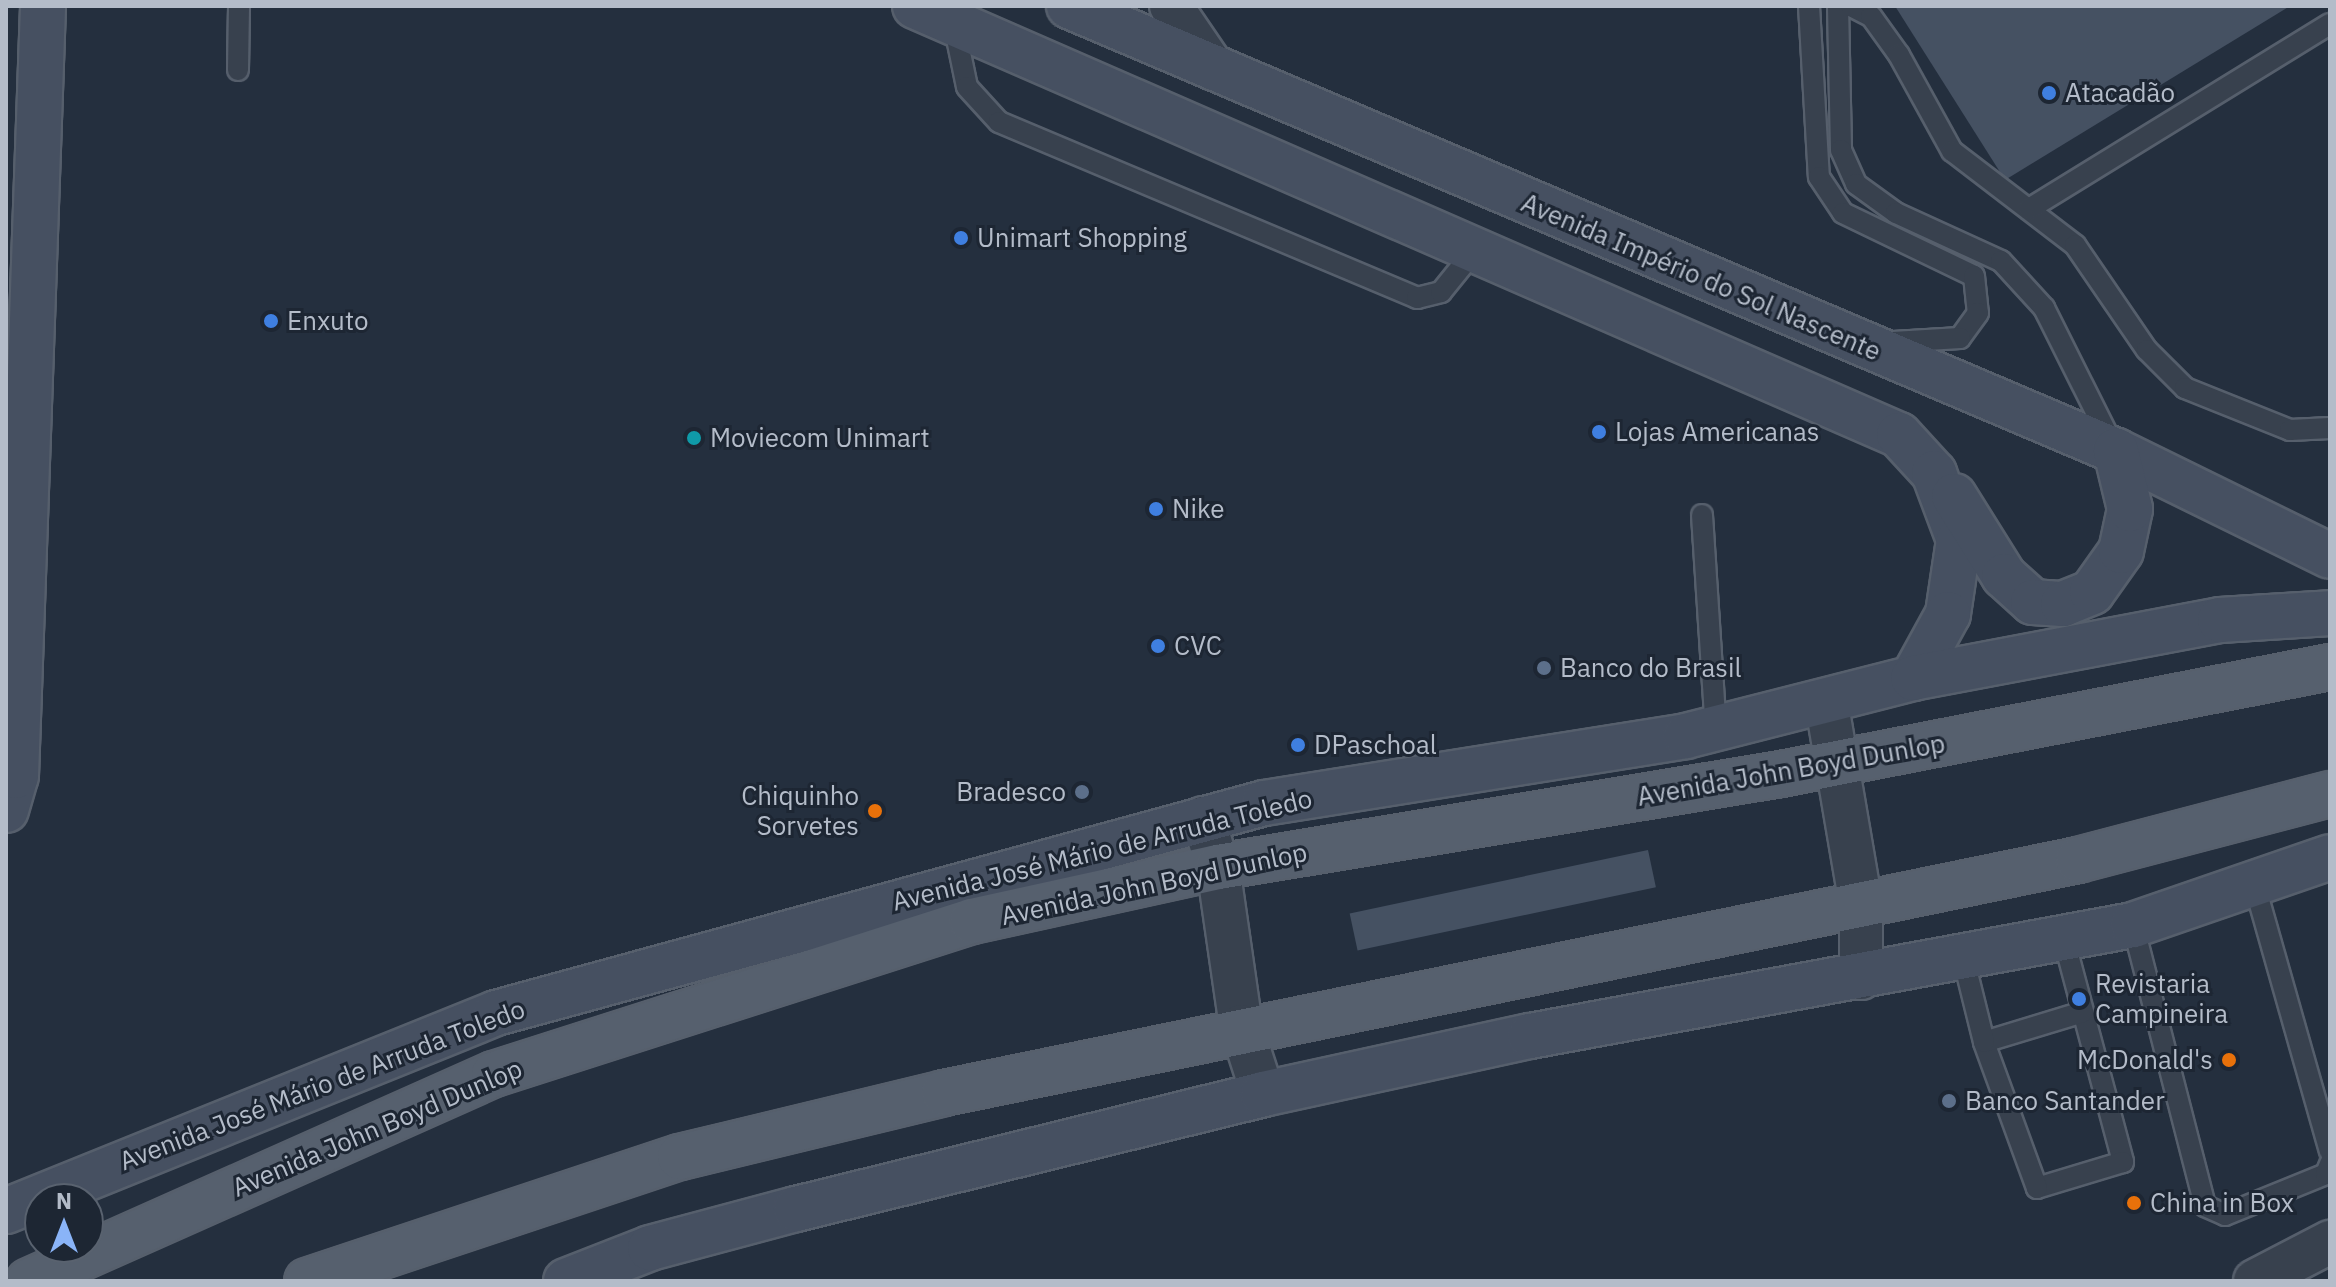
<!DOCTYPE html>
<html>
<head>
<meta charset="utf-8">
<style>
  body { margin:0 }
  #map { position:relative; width:2336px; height:1287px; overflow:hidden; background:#242f3e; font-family:"IBM Plex Sans",sans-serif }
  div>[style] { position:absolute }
  .building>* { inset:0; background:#455162; transform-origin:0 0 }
  .roads { filter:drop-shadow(2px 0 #565f6c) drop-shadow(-2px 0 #565f6c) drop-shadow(0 2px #565f6c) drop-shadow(0 -2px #565f6c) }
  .lane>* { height:20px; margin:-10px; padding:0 10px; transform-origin:10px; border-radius:10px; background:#38414e }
  .street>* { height:42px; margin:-21px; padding:0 21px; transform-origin:21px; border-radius:21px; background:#38414e }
  .secondary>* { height:44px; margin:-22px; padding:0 22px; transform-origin:22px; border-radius:22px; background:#465061 }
  .primary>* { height:44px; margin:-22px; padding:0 22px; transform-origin:22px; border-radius:22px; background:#56606e }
  .dots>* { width:22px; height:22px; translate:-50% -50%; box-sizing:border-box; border:4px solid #1d2633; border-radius:50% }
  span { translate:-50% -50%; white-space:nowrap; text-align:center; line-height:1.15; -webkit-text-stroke:6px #1d2633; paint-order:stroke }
  .poi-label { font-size:26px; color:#b4bcc9 }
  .left { translate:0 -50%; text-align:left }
  .right { translate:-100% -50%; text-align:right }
  .street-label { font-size:26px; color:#b4bcc9 }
  .frame { position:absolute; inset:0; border:8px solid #b4bcc9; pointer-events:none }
  .north { position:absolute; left:24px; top:1183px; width:80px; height:80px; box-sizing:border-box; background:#1d2633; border:2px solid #59626f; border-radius:50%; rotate:0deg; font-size:22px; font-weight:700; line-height:32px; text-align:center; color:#b4bcc9 }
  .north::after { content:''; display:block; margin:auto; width:28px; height:36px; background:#8ab4f8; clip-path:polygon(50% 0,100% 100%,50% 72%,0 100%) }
</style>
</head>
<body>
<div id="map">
  <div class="building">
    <i style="clip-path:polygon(1895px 6px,2290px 6px,2005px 180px)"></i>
    <i style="left:1648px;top:850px;width:38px;height:305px;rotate:78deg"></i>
  </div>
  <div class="roads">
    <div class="lane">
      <i style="left:1809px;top:6px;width:171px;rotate:86.7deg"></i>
      <i style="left:1819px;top:177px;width:43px;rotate:56.3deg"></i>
      <i style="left:1843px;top:213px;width:145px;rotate:25.7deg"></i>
      <i style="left:1974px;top:276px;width:37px;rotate:84deg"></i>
      <i style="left:1978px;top:313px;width:31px;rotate:126deg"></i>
      <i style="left:1960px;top:338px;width:67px;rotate:176.6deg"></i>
      <i style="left:1838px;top:6px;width:144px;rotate:88.8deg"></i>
      <i style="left:1841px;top:150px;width:37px;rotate:66deg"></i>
      <i style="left:1856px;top:184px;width:49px;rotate:35.9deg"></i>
      <i style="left:1896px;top:213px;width:115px;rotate:24.6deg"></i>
      <i style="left:2001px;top:261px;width:64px;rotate:47.5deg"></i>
      <i style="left:2044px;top:308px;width:152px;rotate:63.4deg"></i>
      <i style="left:1851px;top:6px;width:22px;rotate:27deg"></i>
      <i style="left:1871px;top:16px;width:48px;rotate:54.3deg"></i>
      <i style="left:1899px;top:55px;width:110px;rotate:61.1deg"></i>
      <i style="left:1952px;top:151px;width:155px;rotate:37.4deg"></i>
      <i style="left:2075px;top:245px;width:127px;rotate:55.6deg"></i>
      <i style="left:2147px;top:350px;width:54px;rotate:45deg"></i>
      <i style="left:2185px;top:388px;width:113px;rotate:21.8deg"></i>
      <i style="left:2290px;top:430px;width:40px;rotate:-2.9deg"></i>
      <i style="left:954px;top:24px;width:64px;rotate:78.3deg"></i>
      <i style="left:967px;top:87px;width:47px;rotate:47.6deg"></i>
      <i style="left:999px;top:122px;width:454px;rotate:22.8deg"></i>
      <i style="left:1417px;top:298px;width:25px;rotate:-14deg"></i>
      <i style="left:1441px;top:292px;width:54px;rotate:-51deg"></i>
      <i style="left:238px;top:70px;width:64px;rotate:-89.1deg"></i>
      <i style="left:2029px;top:209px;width:353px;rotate:-31.6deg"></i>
      <i style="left:1702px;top:515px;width:214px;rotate:86.3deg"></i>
      <i style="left:2254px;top:883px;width:279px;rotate:74.2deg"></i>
      <i style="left:2133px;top:925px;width:290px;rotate:75.6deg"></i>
      <i style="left:2205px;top:1206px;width:22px;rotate:24deg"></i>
      <i style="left:2225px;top:1215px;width:109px;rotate:-22.1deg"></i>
      <i style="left:2326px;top:1174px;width:11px;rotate:-68deg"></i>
      <i style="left:2063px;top:936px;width:234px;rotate:75.1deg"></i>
      <i style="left:2123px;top:1162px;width:90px;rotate:163.2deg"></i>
      <i style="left:2037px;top:1188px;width:155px;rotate:-110deg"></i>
      <i style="left:1984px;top:1042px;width:103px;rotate:-16.9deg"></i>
      <i style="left:1964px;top:961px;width:83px;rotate:76.1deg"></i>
    </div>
    <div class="street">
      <i style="left:1171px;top:6px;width:76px;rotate:55.7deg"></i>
      <i style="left:1826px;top:700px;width:207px;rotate:80.3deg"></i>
      <i style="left:1861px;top:904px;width:74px;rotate:90deg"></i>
      <i style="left:1203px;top:818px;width:51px;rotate:73deg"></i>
      <i style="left:1218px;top:867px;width:161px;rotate:81.8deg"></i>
      <i style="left:1241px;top:1026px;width:71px;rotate:72.1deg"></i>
      <i style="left:2255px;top:1281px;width:85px;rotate:-27.5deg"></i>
    </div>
    <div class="secondary">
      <i style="left:915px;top:6px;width:1073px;rotate:23.56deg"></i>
      <i style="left:1899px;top:435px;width:52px;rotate:47.4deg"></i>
      <i style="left:1934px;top:473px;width:72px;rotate:69.5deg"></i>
      <i style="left:1959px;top:540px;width:75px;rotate:98.5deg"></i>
      <i style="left:1948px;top:614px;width:73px;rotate:118.7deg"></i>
      <i style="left:1069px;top:6px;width:1138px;rotate:23.03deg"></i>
      <i style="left:2116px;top:451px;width:238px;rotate:26.1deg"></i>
      <i style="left:1954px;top:496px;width:94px;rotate:58deg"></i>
      <i style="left:2004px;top:576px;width:39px;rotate:42deg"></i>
      <i style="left:2033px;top:602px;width:30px;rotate:4deg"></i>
      <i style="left:2063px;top:604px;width:31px;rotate:-22deg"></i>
      <i style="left:2092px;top:592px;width:50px;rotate:-54.7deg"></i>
      <i style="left:2121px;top:551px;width:43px;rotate:-77.9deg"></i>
      <i style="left:2130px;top:509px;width:60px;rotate:-103.6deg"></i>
      <i style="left:6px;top:810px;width:35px;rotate:-74deg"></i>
      <i style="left:16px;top:776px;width:770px;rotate:-87.99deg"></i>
      <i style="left:6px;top:1211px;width:528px;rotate:-22deg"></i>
      <i style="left:496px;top:1013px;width:796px;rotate:-15.29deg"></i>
      <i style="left:1264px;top:803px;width:427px;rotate:-9deg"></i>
      <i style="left:1686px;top:736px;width:234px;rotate:-14.3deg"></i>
      <i style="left:1913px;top:678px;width:312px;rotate:-10.7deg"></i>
      <i style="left:2220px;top:620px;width:110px;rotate:-3.6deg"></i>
      <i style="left:566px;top:1281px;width:90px;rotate:-21.4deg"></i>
      <i style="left:650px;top:1248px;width:151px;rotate:-15deg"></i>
      <i style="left:796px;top:1209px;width:481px;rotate:-13.8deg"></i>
      <i style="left:1263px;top:1094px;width:273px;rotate:-12.3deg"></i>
      <i style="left:1530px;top:1036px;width:613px;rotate:-10.43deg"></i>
      <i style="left:2133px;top:925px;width:208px;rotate:-19deg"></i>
    </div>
    <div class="primary">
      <i style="left:29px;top:1281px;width:509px;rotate:-24deg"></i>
      <i style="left:494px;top:1074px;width:502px;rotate:-17.75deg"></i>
      <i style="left:972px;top:921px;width:252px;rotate:-12.4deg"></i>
      <i style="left:1218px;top:867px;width:571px;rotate:-9.38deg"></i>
      <i style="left:1781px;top:774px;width:559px;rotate:-11.03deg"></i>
      <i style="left:307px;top:1281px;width:393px;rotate:-18.4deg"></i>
      <i style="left:680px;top:1157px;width:272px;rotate:-13.6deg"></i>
      <i style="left:944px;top:1093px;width:1158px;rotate:-11.61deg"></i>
      <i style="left:2078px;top:860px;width:260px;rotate:-14.7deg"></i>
    </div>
  </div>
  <div class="dots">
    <i style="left:2049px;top:93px;background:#3f7fe0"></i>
    <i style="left:961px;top:238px;background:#3f7fe0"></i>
    <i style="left:271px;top:321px;background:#3f7fe0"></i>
    <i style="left:1599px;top:432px;background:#3f7fe0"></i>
    <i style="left:694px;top:438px;background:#0f9aa8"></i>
    <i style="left:1156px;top:509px;background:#3f7fe0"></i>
    <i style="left:1158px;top:646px;background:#3f7fe0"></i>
    <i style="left:1544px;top:668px;background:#5c6f8a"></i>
    <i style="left:1298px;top:745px;background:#3f7fe0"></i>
    <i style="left:1082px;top:792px;background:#5c6f8a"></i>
    <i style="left:875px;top:811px;background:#e8710a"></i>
    <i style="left:2079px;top:999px;background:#3f7fe0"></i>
    <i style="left:2229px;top:1060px;background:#e8710a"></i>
    <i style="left:1949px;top:1101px;background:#5c6f8a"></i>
    <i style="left:2134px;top:1203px;background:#e8710a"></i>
  </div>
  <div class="poi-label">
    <span class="left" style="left:2065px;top:93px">Atacadão</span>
    <span class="left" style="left:977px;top:238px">Unimart Shopping</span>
    <span class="left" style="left:287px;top:321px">Enxuto</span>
    <span class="left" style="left:1615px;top:432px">Lojas Americanas</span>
    <span class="left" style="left:710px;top:438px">Moviecom Unimart</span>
    <span class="left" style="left:1172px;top:509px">Nike</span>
    <span class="left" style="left:1174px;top:646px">CVC</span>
    <span class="left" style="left:1560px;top:668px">Banco do Brasil</span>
    <span class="left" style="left:1314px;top:745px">DPaschoal</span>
    <span class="right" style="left:1066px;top:792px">Bradesco</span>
    <span class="right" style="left:859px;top:811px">Chiquinho<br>Sorvetes</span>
    <span class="left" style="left:2095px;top:999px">Revistaria<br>Campineira</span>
    <span class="right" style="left:2213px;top:1060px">McDonald's</span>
    <span class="left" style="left:1965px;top:1101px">Banco Santander</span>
    <span class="left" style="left:2150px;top:1203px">China in Box</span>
  </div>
  <div class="street-label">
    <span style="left:1701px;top:277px;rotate:23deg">Avenida Império do Sol Nascente</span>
    <span style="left:1791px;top:770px;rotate:-10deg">Avenida John Boyd Dunlop</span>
    <span style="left:1102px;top:850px;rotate:-14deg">Avenida José Mário de Arruda Toledo</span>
    <span style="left:1154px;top:884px;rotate:-12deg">Avenida John Boyd Dunlop</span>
    <span style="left:322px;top:1085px;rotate:-21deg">Avenida José Mário de Arruda Toledo</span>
    <span style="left:377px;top:1128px;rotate:-23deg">Avenida John Boyd Dunlop</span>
  </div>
  <div class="frame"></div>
  <div class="north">N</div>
</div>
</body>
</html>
